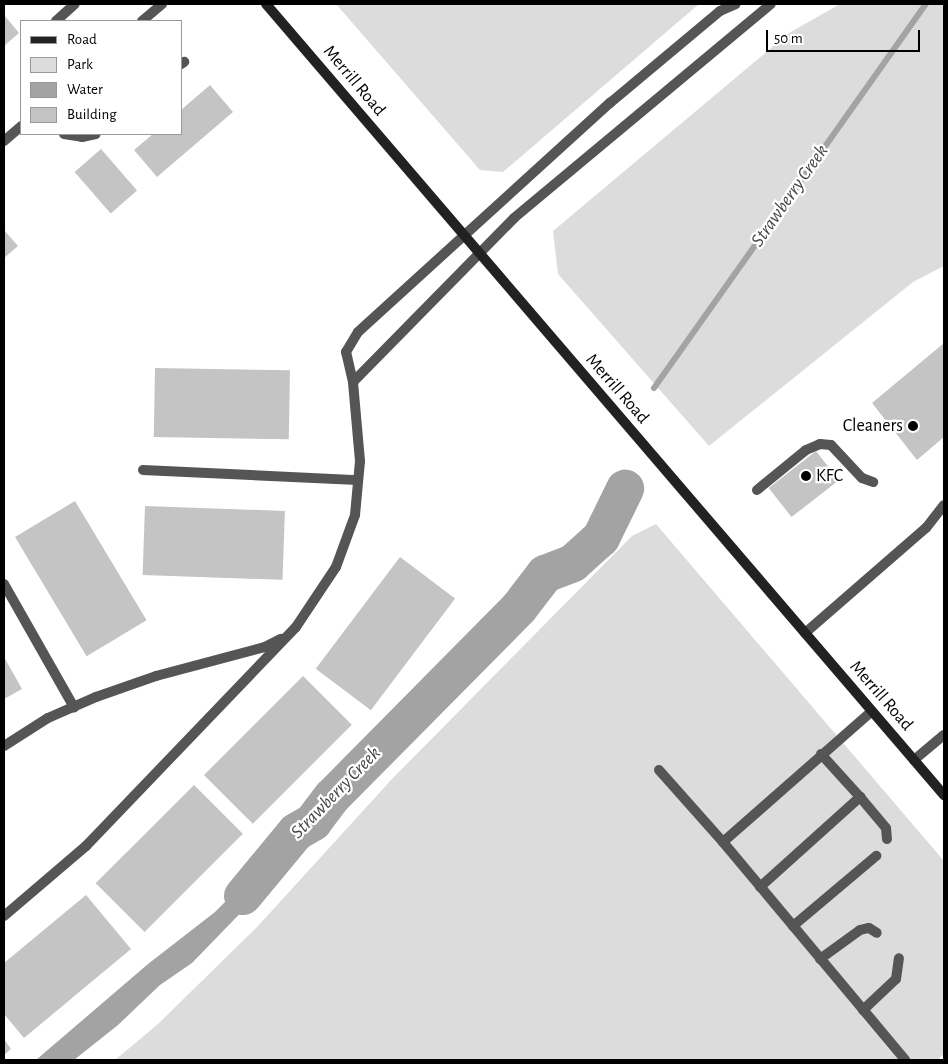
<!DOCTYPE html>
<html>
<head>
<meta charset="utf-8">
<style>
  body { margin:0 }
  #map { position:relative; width:948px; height:1064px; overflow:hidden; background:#fff; font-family:"Alegreya Sans",sans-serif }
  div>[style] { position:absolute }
  .green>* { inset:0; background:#dcdcdc }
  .water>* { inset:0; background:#a3a3a3 }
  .stream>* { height:6px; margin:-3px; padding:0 3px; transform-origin:3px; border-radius:3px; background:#a3a3a3 }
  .river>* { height:38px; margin:-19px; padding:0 19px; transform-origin:19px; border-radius:19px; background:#a3a3a3 }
  .building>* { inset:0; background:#c4c4c4; transform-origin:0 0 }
  .service>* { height:10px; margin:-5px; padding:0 5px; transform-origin:5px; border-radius:5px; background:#555 }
  .minor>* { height:10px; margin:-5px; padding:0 5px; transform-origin:5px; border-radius:5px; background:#555 }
  .secondary>* { height:10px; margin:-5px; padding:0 5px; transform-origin:5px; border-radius:5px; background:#222 }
  .dots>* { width:14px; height:14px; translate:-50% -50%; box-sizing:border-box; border:2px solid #fff; border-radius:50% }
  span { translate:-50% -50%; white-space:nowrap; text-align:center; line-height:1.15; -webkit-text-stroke:4.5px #fff; paint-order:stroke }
  .street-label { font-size:18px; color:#000 }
  .poi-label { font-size:18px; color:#000 }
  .right { translate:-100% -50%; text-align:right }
  .left { translate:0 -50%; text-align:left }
  .water-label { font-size:19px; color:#444; font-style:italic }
  .frame { position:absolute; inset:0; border:5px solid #000; pointer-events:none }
  .legend { position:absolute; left:20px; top:20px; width:162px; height:115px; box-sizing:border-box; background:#fff; border:1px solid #999; margin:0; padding:6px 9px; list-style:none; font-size:15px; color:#000 }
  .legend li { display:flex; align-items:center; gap:10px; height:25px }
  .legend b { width:25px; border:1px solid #999 }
  .scale { position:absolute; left:766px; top:30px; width:154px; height:22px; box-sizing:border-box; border:2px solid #000; border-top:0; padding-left:6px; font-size:15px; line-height:18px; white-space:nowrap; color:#000; -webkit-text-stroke:4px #fff; paint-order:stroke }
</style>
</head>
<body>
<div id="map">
  <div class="green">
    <i style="clip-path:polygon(336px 4px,699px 4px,503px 172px,480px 170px)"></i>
    <i style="clip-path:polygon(840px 4px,944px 4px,944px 266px,913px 282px,709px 446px,558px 274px,553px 231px,789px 33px)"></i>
    <i style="clip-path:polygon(656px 524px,944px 861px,944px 1054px,937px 1060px,115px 1060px,158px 1024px,258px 926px,392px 779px,632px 536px)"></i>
  </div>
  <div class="water">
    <i style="clip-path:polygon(277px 857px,272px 877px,258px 895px,192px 963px,160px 985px,118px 1025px,74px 1060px,36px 1060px,148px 964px,215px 912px,266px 861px)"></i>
  </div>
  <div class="stream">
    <i style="left:654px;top:388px;width:471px;rotate:-54.7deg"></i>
  </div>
  <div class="river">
    <i style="left:243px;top:896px;width:83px;rotate:-50.4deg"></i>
    <i style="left:296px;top:832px;width:20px;rotate:-30deg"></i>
    <i style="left:313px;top:822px;width:31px;rotate:-53deg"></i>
    <i style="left:332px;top:797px;width:266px;rotate:-45.3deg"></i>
    <i style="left:519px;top:608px;width:43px;rotate:-52.6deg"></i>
    <i style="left:545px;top:574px;width:30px;rotate:-21deg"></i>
    <i style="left:573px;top:563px;width:38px;rotate:-42deg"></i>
    <i style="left:601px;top:538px;width:55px;rotate:-63.9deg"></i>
  </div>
  <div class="building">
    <i style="clip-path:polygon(4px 15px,19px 33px,4px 46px)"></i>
    <i style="clip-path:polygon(210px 85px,233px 112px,157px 177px,134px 150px,153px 134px,181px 134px,181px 110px)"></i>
    <i style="left:101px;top:149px;width:55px;height:35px;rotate:49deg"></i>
    <i style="clip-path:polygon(4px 230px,18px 246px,4px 258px)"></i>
    <i style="clip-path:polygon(944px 343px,944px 437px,917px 460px,872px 403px)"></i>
    <i style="left:155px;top:368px;width:135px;height:69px;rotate:1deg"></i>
    <i style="left:816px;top:451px;width:37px;height:60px;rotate:52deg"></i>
    <i style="left:75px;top:501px;width:139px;height:70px;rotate:59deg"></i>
    <i style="left:145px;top:506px;width:140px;height:69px;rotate:2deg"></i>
    <i style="left:400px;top:557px;width:69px;height:140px;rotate:37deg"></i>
    <i style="clip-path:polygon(4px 657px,22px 689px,4px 699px)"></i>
    <i style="left:303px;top:676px;width:69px;height:140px;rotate:45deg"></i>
    <i style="left:194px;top:785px;width:69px;height:139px;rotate:45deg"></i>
    <i style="clip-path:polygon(86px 895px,131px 949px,24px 1038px,4px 1014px,4px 963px)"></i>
    <i style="clip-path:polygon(4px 1039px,11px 1049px,4px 1055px)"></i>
  </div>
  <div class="service">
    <i style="left:56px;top:21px;width:25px;rotate:-42deg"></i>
    <i style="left:181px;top:64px;width:4px;rotate:-34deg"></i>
    <i style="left:64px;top:134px;width:18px;rotate:9deg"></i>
    <i style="left:82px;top:137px;width:14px;rotate:-12deg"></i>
    <i style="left:757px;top:490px;width:63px;rotate:-39.2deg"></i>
    <i style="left:806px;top:450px;width:15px;rotate:-23deg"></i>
    <i style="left:820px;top:444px;width:11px;rotate:5deg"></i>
    <i style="left:831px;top:445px;width:45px;rotate:46.8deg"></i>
    <i style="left:862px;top:478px;width:12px;rotate:20deg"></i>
    <i style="left:805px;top:633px;width:160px;rotate:-41deg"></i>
    <i style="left:926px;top:528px;width:29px;rotate:-52deg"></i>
    <i style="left:914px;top:760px;width:39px;rotate:-40deg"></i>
    <i style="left:659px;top:770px;width:96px;rotate:48.4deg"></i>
    <i style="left:723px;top:842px;width:198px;rotate:-41.3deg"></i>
    <i style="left:860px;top:797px;width:40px;rotate:50deg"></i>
    <i style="left:886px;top:828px;width:11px;rotate:85deg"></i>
    <i style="left:723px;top:842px;width:284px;rotate:50.1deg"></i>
    <i style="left:760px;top:887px;width:135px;rotate:-42deg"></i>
    <i style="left:860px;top:797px;width:58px;rotate:-132.2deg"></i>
    <i style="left:793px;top:926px;width:109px;rotate:-40.1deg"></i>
    <i style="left:820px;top:959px;width:49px;rotate:-35.9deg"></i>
    <i style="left:860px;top:930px;width:9px;rotate:-13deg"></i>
    <i style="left:869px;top:928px;width:9px;rotate:32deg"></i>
    <i style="left:863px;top:1010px;width:45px;rotate:-43.2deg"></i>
    <i style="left:896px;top:979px;width:21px;rotate:-82deg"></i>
  </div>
  <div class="minor">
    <i style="left:142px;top:21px;width:26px;rotate:-40deg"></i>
    <i style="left:4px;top:141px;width:23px;rotate:-41deg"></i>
    <i style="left:353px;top:382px;width:230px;rotate:-45.5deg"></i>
    <i style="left:514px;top:218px;width:334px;rotate:-39.8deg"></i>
    <i style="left:143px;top:470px;width:215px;rotate:2.7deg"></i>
    <i style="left:4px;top:584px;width:142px;rotate:60.4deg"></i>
    <i style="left:4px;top:746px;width:52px;rotate:-32.5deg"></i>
    <i style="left:48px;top:718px;width:52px;rotate:-23.6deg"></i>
    <i style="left:96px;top:697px;width:64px;rotate:-19.3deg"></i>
    <i style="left:156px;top:676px;width:113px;rotate:-14.9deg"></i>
    <i style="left:265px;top:647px;width:18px;rotate:-27deg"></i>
    <i style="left:4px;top:916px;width:108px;rotate:-40.5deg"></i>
    <i style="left:86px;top:846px;width:303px;rotate:-46.2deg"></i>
    <i style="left:296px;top:627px;width:72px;rotate:-56.3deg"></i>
    <i style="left:336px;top:567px;width:55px;rotate:-69.9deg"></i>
    <i style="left:355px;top:515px;width:54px;rotate:-84.7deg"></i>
    <i style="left:360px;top:461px;width:79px;rotate:-95.1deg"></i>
    <i style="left:353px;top:382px;width:31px;rotate:-103deg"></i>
    <i style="left:346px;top:352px;width:23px;rotate:-59deg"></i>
    <i style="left:358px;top:332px;width:341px;rotate:-42.3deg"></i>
    <i style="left:610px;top:103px;width:143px;rotate:-39.9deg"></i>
    <i style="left:720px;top:11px;width:17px;rotate:-24deg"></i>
  </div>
  <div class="secondary">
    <i style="left:266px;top:4px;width:1042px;rotate:49.4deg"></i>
  </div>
  <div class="dots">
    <i style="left:913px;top:426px;background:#000"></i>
    <i style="left:806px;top:476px;background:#000"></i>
  </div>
  <div class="street-label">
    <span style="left:354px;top:81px;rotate:50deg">Merrill Road</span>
    <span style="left:617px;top:389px;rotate:49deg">Merrill Road</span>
    <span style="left:881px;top:696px;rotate:49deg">Merrill Road</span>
  </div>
  <div class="poi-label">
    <span class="right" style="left:903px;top:426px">Cleaners</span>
    <span class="left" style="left:816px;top:476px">KFC</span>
  </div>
  <div class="water-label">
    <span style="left:790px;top:196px;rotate:-55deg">Strawberry Creek</span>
    <span style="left:336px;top:793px;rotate:-46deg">Strawberry Creek</span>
  </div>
  <div class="frame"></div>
  <ul class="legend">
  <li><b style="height:6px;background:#222"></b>Road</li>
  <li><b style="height:14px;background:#dcdcdc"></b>Park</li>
  <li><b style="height:14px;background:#a3a3a3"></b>Water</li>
  <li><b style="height:14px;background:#c4c4c4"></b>Building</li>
  </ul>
  <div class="scale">50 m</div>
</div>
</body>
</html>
